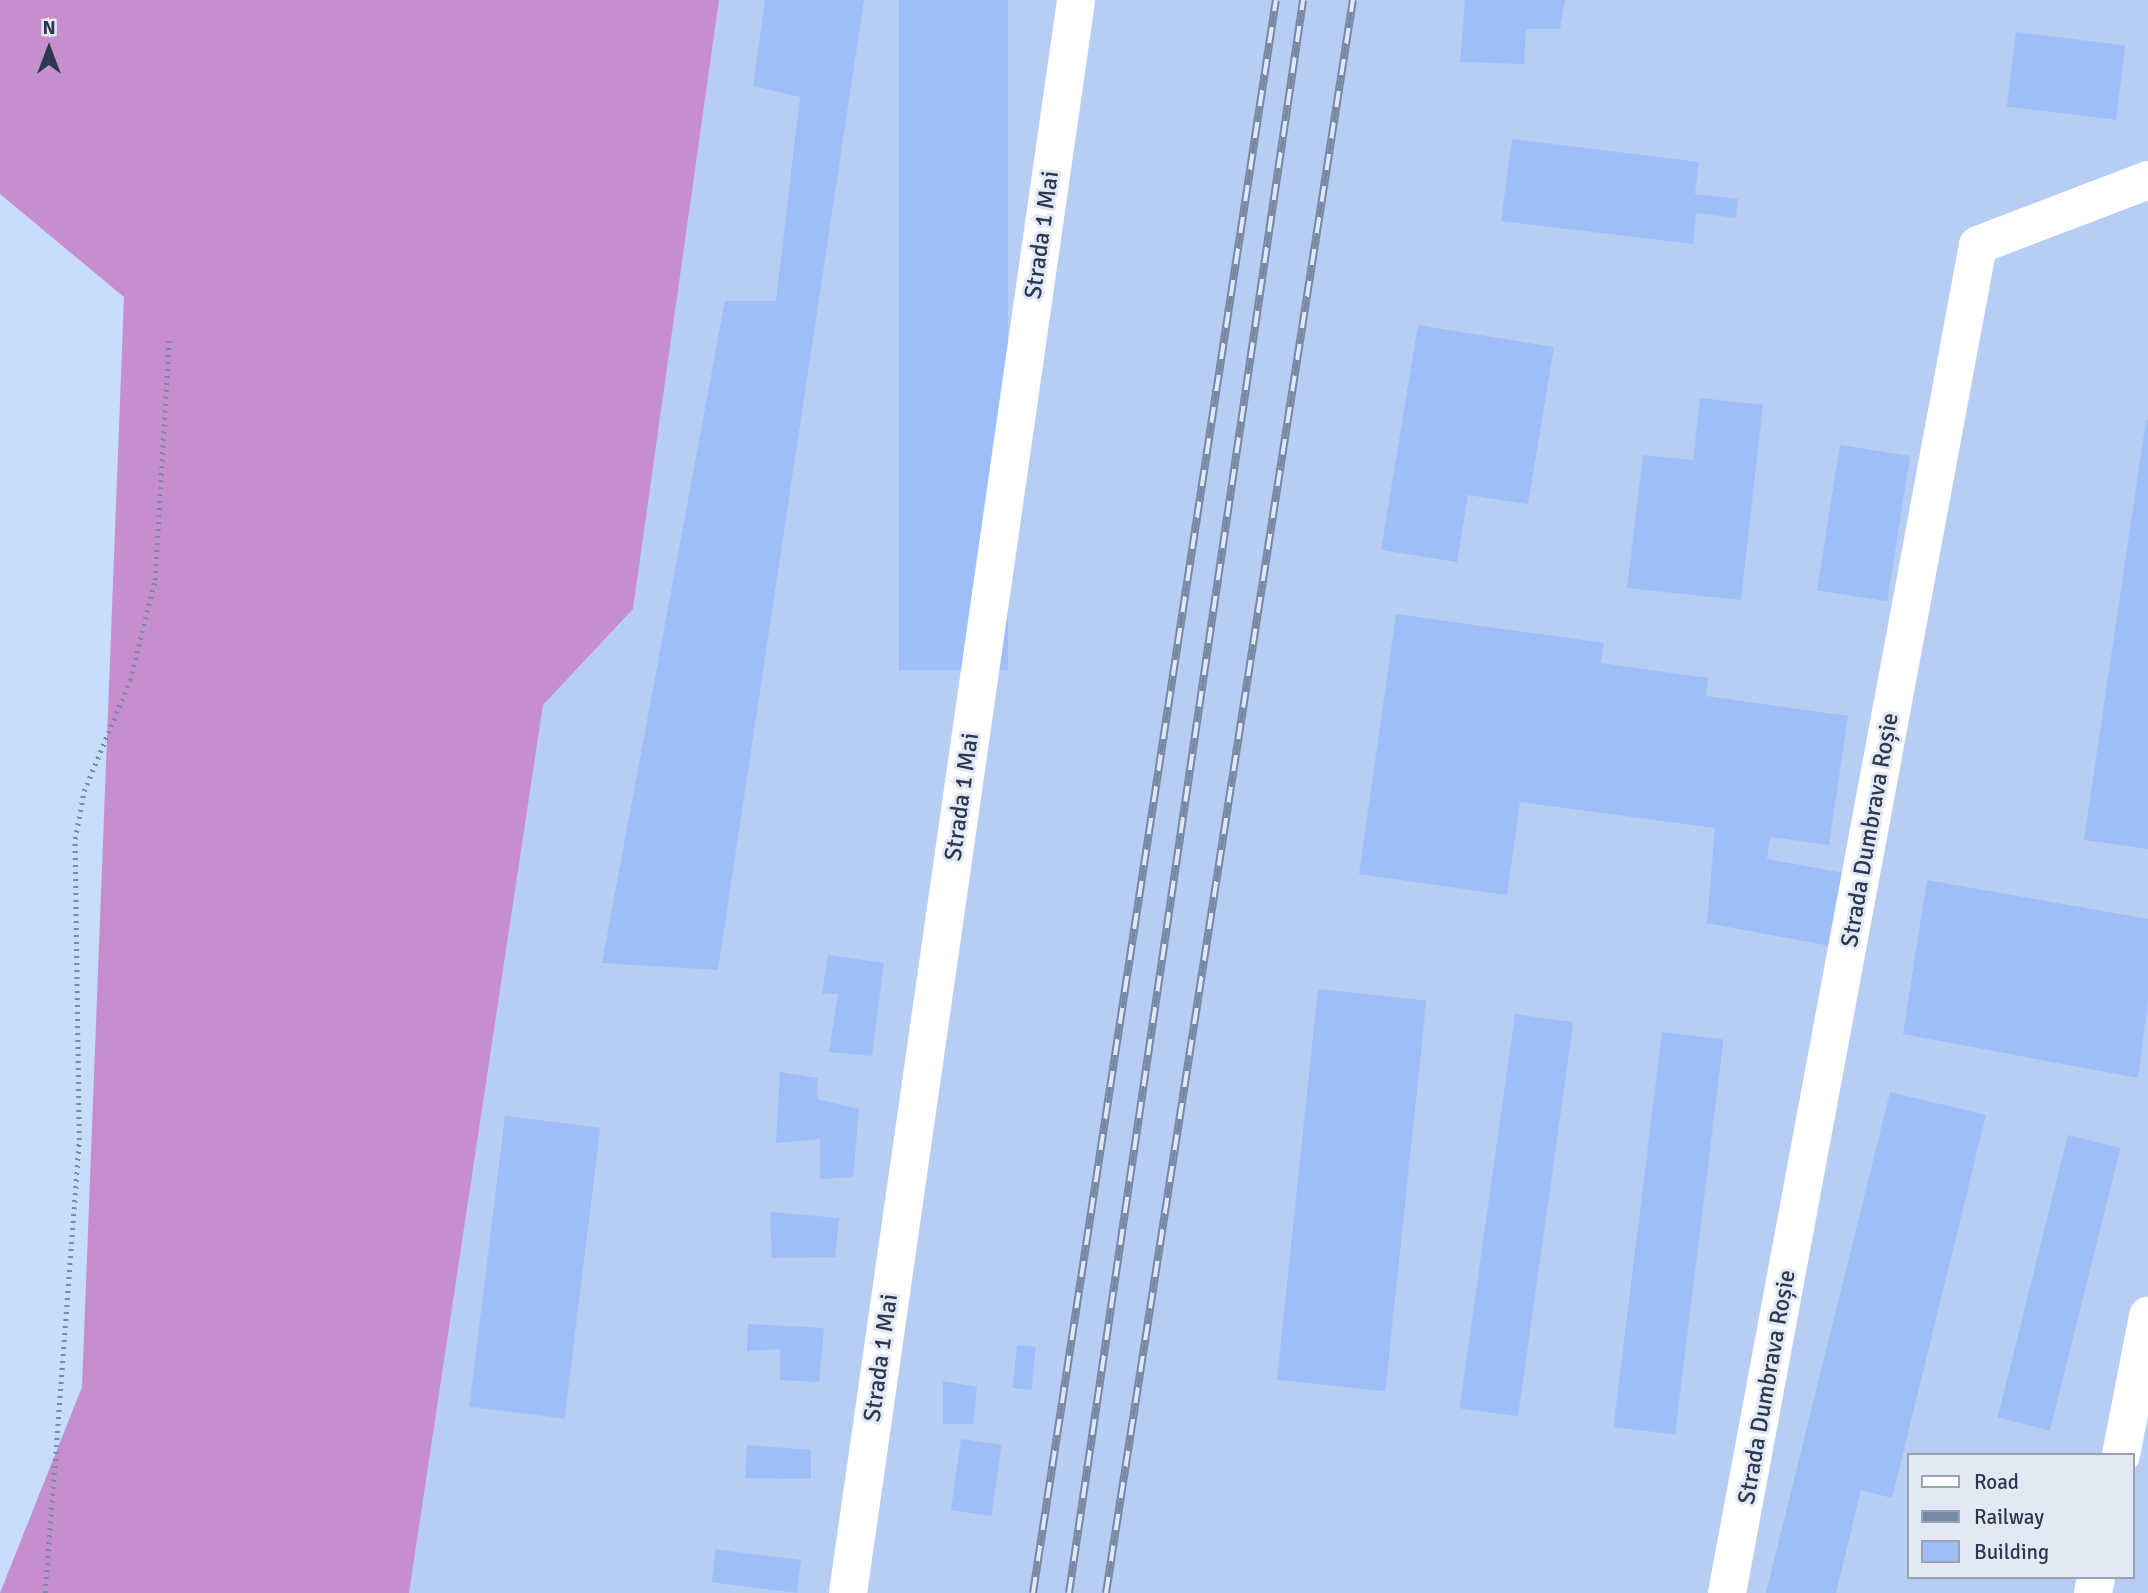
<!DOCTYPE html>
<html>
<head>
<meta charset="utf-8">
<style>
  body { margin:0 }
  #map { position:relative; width:2148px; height:1593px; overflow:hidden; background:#c8dcfe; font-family:Signika,sans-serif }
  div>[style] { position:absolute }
  .built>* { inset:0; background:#b7cdf3 }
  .forest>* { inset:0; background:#c68ecf }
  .building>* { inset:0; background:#9dbef7; transform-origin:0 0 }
  .path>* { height:4.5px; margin-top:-2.25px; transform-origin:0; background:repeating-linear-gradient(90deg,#798aa6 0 2px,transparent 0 7px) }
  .minor>* { height:38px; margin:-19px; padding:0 19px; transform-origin:19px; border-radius:19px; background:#fff }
  .highway>* { height:38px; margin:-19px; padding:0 19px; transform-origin:19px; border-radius:19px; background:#fff }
  .rail>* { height:8px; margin-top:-4px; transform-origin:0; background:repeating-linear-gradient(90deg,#e2e8f4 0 16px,#7889a5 0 32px); box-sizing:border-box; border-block:2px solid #7889a5 }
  span { translate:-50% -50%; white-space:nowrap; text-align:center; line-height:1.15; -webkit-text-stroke:6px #e2e8f4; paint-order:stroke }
  .street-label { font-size:24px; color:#2b384f }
  .legend { position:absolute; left:1907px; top:1453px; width:228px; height:126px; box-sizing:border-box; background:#e2e8f4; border:2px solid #99a2b2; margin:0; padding:9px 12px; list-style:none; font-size:21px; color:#2b384f }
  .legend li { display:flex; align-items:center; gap:14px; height:35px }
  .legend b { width:35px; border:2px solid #99a2b2 }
  .north { position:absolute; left:14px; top:14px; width:70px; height:70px; -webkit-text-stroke:5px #e2e8f4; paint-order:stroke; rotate:0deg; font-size:19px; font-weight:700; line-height:28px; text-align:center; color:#2b384f }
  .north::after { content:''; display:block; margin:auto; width:24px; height:32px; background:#2b384f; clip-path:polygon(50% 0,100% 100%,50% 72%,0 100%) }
</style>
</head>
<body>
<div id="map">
  <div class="built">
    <i style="clip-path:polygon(evenodd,719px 0,2148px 0,2148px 1593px,409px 1593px,543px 705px,633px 609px,719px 0,1908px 1455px,2132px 1455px,2132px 1577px,1908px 1577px,1908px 1455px)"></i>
  </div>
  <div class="forest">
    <i style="clip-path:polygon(0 0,719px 0,633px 609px,543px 705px,409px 1593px,0 1593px,82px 1387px,124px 297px,0 194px)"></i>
  </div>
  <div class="building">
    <i style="clip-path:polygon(765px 0,864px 0,718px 970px,602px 963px,725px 301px,776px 301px,800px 97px,753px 86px)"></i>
    <i style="left:899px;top:0;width:109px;height:670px"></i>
    <i style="clip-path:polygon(1465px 0,1565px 0,1560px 29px,1526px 29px,1524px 64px,1460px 62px)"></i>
    <i style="left:2016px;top:32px;width:110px;height:75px;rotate:7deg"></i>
    <i style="clip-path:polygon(1512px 139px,1699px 162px,1695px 194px,1738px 199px,1736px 218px,1696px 213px,1693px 244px,1501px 221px)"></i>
    <i style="clip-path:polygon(1418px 325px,1554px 347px,1528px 504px,1468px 495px,1457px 562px,1381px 550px)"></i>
    <i style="clip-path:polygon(1700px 398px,1763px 405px,1741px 600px,1627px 588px,1643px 455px,1693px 460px)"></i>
    <i style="clip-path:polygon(2146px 420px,2148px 420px,2148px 849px,2084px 840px)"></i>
    <i style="left:1840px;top:445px;width:71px;height:147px;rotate:9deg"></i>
    <i style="clip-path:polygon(1396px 614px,1604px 643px,1601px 663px,1708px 678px,1706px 696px,1848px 716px,1829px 845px,1770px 837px,1767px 859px,1844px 873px,1830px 946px,1707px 923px,1715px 828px,1520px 802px,1507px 895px,1359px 874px)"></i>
    <i style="clip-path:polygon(1927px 880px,2148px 919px,2148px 1002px,2138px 1078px,1903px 1034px)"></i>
    <i style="clip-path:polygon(828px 955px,884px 963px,872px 1056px,829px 1052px,838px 994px,822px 994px)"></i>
    <i style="left:1318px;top:989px;width:109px;height:393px;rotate:6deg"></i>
    <i style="left:1515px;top:1014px;width:59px;height:398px;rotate:8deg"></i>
    <i style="left:1662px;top:1032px;width:62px;height:398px;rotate:7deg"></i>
    <i style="clip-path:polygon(780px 1072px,818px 1078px,817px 1099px,859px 1109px,853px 1177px,820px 1179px,820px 1139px,776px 1143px)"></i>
    <i style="clip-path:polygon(1890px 1092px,1986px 1115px,1892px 1498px,1861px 1490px,1836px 1593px,1766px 1593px)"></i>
    <i style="left:505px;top:1116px;width:96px;height:293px;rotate:7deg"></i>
    <i style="left:2068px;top:1135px;width:54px;height:291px;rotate:14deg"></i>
    <i style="clip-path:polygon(770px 1212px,839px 1218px,835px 1257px,772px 1258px)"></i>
    <i style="clip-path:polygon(748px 1324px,824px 1328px,819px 1382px,780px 1380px,780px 1349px,747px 1351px)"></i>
    <i style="left:1017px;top:1345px;width:19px;height:43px;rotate:6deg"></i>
    <i style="clip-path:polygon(943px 1381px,977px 1387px,973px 1424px,943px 1424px)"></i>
    <i style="left:961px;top:1439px;width:41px;height:72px;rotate:8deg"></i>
    <i style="clip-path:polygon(747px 1445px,811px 1450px,811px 1479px,745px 1478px)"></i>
    <i style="left:801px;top:1560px;width:33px;height:86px;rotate:97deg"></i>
  </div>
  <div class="path">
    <i style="left:45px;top:1593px;width:454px;rotate:-85.7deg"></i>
    <i style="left:79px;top:1140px;width:301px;rotate:-90.8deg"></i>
    <i style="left:75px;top:839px;width:49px;rotate:-79.4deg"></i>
    <i style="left:84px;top:791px;width:120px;rotate:-67.5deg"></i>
    <i style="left:130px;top:680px;width:103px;rotate:-76deg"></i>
    <i style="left:155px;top:580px;width:242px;rotate:-86.7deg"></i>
  </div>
  <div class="minor">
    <i style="left:2121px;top:1455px;width:142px;rotate:-79deg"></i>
    <i style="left:1727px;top:1593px;width:1371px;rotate:-79.45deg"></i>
    <i style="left:1978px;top:245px;width:182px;rotate:-20.9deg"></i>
    <i style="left:2093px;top:1593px;width:16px;rotate:-79deg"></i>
  </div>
  <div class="highway">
    <i style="left:848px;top:1593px;width:1609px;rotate:-81.85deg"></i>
  </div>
  <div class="rail">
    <i style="left:1033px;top:1593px;width:1611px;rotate:-81.33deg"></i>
    <i style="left:1069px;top:1593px;width:1610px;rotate:-81.64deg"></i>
    <i style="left:1106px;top:1593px;width:1612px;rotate:-81.19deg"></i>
  </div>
  <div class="street-label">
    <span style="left:1042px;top:235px;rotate:-82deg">Strada 1 Mai</span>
    <span style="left:962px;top:797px;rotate:-82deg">Strada 1 Mai</span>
    <span style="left:1870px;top:830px;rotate:-80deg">Strada Dumbrava Roșie</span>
    <span style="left:881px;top:1358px;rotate:-82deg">Strada 1 Mai</span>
    <span style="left:1767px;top:1387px;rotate:-80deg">Strada Dumbrava Roșie</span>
  </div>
  <ul class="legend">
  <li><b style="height:9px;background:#fff"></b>Road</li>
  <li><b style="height:9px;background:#7889a5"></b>Railway</li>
  <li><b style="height:19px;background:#9dbef7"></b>Building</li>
  </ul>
  <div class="north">N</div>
</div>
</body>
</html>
